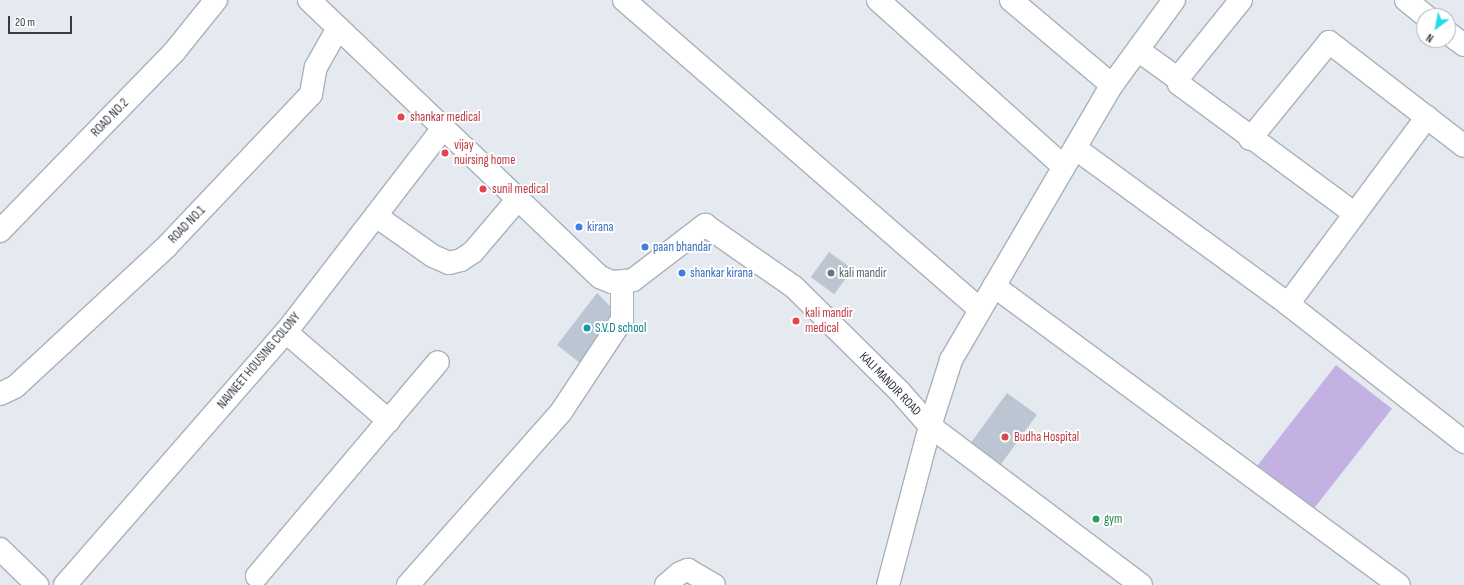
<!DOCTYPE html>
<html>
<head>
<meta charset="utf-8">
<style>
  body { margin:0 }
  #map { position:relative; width:1464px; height:585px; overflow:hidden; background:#e5eaf1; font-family:"Sofia Sans Condensed",sans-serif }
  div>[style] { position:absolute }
  .green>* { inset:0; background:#c3b1e3; transform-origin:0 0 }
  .building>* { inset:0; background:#bcc6d2; transform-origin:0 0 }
  .roads { filter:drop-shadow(1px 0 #a9b1bc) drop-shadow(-1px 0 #a9b1bc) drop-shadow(0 1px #a9b1bc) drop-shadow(0 -1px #a9b1bc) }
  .street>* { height:22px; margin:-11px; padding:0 11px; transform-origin:11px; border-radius:11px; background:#fff }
  .dots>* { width:11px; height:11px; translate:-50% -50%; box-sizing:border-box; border:2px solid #fff; border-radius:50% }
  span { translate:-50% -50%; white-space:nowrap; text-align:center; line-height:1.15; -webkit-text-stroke:4px #fff; paint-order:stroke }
  .health-label { font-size:13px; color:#be3a42 }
  .left { translate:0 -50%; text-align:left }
  .street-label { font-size:13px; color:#353c43 }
  .shop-label { font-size:13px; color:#366cbe }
  .worship-label { font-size:13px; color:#5b616d }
  .culture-label { font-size:13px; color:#0d838f }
  .leisure-label { font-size:13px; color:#27864d }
  .north { position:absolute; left:1416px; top:8px; width:40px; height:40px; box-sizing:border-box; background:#fff; border:1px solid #aeb1b4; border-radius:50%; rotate:212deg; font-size:11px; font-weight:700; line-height:16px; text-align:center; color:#353c43 }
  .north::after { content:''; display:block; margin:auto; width:14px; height:18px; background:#25dde9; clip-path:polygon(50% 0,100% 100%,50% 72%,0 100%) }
  .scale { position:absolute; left:8px; top:16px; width:64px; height:18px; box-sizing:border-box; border:2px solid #353c43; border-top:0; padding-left:5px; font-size:12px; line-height:14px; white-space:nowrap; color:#353c43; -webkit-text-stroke:3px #fff; paint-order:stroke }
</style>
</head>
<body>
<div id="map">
  <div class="green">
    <i style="left:1336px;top:365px;width:71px;height:130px;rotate:38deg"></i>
  </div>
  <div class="building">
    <i style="left:829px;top:252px;width:29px;height:31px;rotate:36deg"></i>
    <i style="clip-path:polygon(597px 293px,614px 310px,580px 363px,557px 345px)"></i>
    <i style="left:1007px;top:393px;width:37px;height:67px;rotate:36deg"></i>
  </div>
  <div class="roads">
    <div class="street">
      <i style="left:309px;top:0;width:402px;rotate:43.6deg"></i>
      <i style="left:600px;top:277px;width:13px;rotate:23deg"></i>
      <i style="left:612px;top:282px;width:21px;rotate:-5deg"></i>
      <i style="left:633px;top:280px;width:91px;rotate:-37.4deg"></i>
      <i style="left:705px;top:225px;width:108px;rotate:34.9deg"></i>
      <i style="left:794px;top:287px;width:149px;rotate:44.7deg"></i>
      <i style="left:900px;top:392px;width:45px;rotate:48.6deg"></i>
      <i style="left:930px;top:426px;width:264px;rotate:37deg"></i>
      <i style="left:624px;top:0;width:472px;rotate:41deg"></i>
      <i style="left:878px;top:0;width:250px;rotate:41.9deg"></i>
      <i style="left:1011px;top:0;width:132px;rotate:40.1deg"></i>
      <i style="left:1241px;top:0;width:92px;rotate:128.9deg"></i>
      <i style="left:1183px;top:72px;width:9px;rotate:126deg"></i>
      <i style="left:1178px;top:79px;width:5px;rotate:79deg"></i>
      <i style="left:1179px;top:84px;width:217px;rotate:36.4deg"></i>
      <i style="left:1406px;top:0;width:26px;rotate:39deg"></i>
      <i style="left:1448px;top:33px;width:20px;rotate:37deg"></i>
      <i style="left:1138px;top:50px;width:49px;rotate:35.9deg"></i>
      <i style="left:1250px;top:139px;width:125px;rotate:-50.8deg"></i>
      <i style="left:1329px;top:42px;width:170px;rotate:37.6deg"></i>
      <i style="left:1075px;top:148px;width:264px;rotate:36.2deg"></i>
      <i style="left:1288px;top:304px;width:224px;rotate:38.1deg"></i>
      <i style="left:376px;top:216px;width:70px;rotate:35.1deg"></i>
      <i style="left:433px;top:256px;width:17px;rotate:24deg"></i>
      <i style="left:449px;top:263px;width:12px;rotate:-14deg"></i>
      <i style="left:461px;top:260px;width:14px;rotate:-34deg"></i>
      <i style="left:473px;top:252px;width:70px;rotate:-49.7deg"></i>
      <i style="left:0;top:231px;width:250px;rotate:-45.8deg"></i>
      <i style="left:174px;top:52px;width:67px;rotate:-51.1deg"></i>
      <i style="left:994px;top:286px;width:503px;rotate:36.44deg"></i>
      <i style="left:1288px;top:304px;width:233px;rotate:-53.4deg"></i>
      <i style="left:286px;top:332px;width:136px;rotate:40.8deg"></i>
      <i style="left:0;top:394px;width:17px;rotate:-25deg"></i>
      <i style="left:15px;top:387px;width:207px;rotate:-42.8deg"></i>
      <i style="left:167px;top:246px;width:209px;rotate:-46.5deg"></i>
      <i style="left:311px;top:94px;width:27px;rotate:-80deg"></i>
      <i style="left:316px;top:67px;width:45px;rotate:-60.6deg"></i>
      <i style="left:0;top:549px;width:52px;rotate:44.2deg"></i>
      <i style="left:257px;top:576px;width:280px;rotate:-49.8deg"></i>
      <i style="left:65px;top:585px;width:336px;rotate:-48.9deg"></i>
      <i style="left:286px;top:332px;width:257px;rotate:-52.4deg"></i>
      <i style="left:408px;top:585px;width:231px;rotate:-48.5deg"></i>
      <i style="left:561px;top:412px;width:110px;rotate:-56.5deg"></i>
      <i style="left:622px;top:320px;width:37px;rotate:-90deg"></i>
      <i style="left:666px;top:585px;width:18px;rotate:-41deg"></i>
      <i style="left:680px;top:573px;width:9px;rotate:-21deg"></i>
      <i style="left:688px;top:570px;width:30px;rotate:30deg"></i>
      <i style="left:888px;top:585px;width:164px;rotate:-75.2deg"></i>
      <i style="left:930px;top:426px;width:69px;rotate:-72.3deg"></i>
      <i style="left:951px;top:360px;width:319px;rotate:-59.7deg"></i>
      <i style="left:1112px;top:85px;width:105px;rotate:-53.9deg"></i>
    </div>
  </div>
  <div class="dots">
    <i style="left:401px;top:117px;background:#e0444e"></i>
    <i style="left:445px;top:153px;background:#e0444e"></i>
    <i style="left:483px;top:189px;background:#e0444e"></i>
    <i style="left:579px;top:227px;background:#3f7fe0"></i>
    <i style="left:645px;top:247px;background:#3f7fe0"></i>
    <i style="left:682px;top:273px;background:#3f7fe0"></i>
    <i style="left:831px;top:273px;background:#6b7280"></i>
    <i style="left:796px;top:321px;background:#e0444e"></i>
    <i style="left:587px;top:328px;background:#0f9aa8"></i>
    <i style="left:1005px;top:437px;background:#e0444e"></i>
    <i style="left:1096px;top:519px;background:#2e9e5b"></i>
  </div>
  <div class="health-label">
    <span class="left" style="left:410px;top:117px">shankar medical</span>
    <span class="left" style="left:454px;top:153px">vijay<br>nuirsing home</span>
    <span class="left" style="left:492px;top:189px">sunil medical</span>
    <span class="left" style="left:805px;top:321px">kali mandir<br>medical</span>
    <span class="left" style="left:1014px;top:437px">Budha Hospital</span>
  </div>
  <div class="street-label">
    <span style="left:110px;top:118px;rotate:-46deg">ROAD NO.2</span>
    <span style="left:187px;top:225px;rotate:-46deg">ROAD NO.1</span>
    <span style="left:259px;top:361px;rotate:-50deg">NAVNEET HOUSING COLONY</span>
    <span style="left:890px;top:384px;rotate:46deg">KALI MANDIR ROAD</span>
  </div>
  <div class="shop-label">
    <span class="left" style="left:587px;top:227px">kirana</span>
    <span class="left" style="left:653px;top:247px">paan bhandar</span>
    <span class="left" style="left:690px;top:273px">shankar kirana</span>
  </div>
  <div class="worship-label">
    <span class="left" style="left:839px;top:273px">kali mandir</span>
  </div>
  <div class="culture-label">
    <span class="left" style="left:595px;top:328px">S.V.D school</span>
  </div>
  <div class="leisure-label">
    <span class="left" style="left:1104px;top:519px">gym</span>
  </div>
  <div class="north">N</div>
  <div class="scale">20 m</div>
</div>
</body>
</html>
